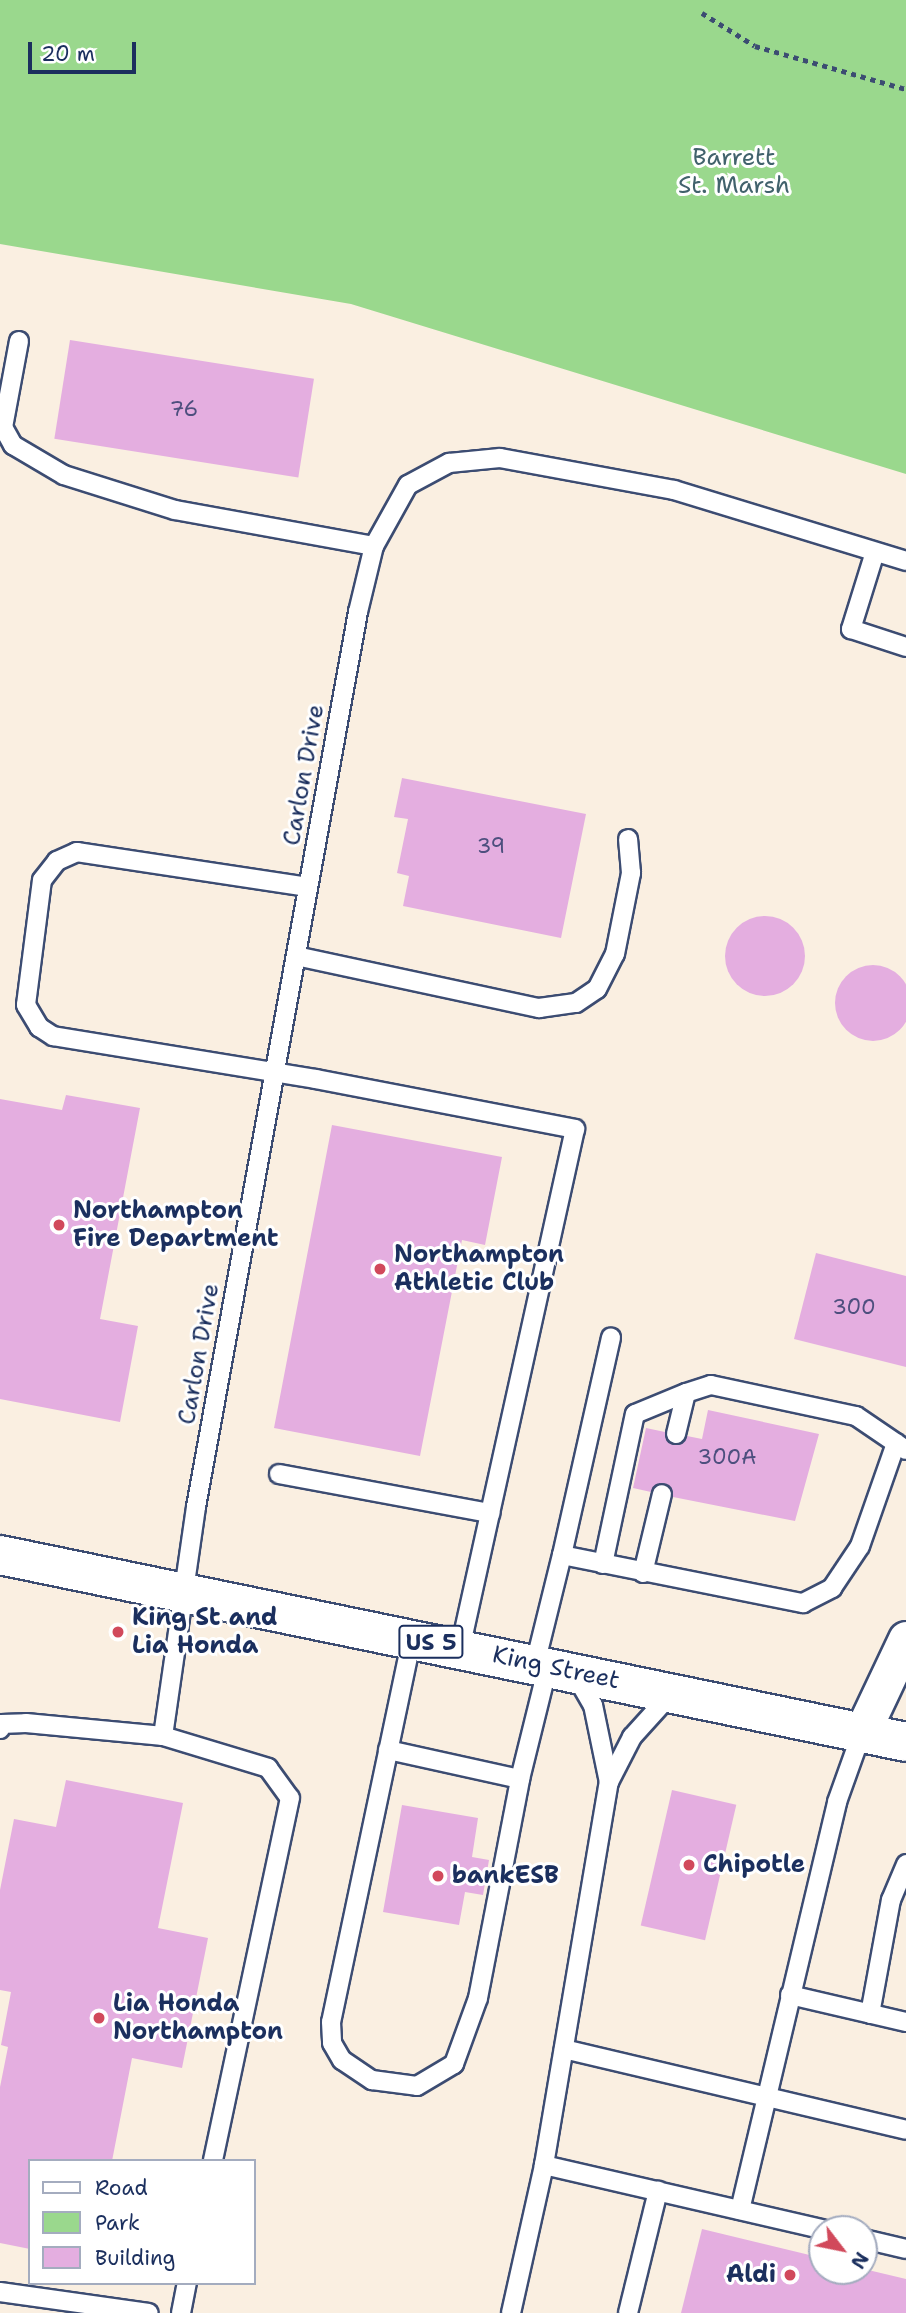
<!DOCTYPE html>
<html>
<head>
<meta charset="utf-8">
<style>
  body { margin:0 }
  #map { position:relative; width:906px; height:2313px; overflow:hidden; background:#faefe1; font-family:"Shantell Sans",sans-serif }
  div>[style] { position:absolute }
  .green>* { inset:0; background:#9ad88d }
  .building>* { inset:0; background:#e4aee0; transform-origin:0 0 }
  .round { border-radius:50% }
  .path>* { height:4.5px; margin-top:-2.25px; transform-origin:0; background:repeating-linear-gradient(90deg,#3c4c72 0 5px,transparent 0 10px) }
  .roads { filter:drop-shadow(2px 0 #3c4c72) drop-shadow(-2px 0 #3c4c72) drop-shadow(0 2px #3c4c72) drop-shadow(0 -2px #3c4c72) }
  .service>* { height:18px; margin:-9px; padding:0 9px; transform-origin:9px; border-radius:9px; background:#fff }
  .minor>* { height:35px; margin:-17.5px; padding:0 17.5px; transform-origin:17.5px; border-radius:17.5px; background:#fff }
  .primary>* { height:38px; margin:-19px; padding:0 19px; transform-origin:19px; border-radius:19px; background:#fff }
  .dots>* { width:19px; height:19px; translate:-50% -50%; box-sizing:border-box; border:4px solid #fff; border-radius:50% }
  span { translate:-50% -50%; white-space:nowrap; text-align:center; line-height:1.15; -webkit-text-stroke:6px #fff; paint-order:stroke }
  .number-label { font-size:21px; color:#4d4f7e }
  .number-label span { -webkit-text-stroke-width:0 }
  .shield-label span { padding:2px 5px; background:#fff; border:2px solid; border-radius:5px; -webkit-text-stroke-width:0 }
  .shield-label { font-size:23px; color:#1b2f5e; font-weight:700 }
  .park-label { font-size:24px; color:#41626c }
  .street-label { font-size:24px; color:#1b2f5e }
  .poi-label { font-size:24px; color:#1b2f5e; font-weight:700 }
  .left { translate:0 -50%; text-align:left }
  .right { translate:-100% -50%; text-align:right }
  .legend { position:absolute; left:28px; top:2159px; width:228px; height:126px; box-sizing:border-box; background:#fff; border:2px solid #a4acbf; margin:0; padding:9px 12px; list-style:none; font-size:21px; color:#1b2f5e }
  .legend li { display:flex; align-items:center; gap:14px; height:35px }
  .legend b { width:35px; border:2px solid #a4acbf }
  .north { position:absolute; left:808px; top:2215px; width:70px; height:70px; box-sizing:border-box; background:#fff; border:2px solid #a4acbf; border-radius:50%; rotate:122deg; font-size:19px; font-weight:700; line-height:28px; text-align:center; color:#1b2f5e }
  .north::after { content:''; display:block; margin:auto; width:24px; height:32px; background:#d1495b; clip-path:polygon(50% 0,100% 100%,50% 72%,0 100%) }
  .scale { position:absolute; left:28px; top:42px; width:108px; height:32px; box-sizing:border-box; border:4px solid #1b2f5e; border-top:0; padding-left:9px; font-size:21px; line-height:24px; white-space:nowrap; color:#1b2f5e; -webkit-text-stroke:5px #fff; paint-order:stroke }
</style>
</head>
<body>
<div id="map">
  <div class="green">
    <i style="clip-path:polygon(0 0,906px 0,906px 474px,351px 304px,0 244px)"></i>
  </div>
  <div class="building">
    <i style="left:70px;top:340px;width:247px;height:100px;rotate:9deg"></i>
    <i style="clip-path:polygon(402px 778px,586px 814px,561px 938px,403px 906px,409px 876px,397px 873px,408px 819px,394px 817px)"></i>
    <i class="round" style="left:725px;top:916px;width:80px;height:80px"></i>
    <i class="round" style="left:835px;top:965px;width:76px;height:76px"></i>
    <i style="clip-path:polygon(66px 1095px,140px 1108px,100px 1319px,138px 1326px,120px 1422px,0 1399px,0 1099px,62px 1110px)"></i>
    <i style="clip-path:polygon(332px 1125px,502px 1157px,485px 1245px,462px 1240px,420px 1456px,274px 1428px)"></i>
    <i style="clip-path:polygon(816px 1253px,906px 1276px,906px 1367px,794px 1339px)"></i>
    <i style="clip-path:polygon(708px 1410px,819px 1434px,795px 1521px,673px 1497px,664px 1483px,651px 1492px,633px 1488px,646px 1428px,665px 1432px,674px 1445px,687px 1436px,702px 1439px)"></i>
    <i style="clip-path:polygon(66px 1780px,183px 1803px,158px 1928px,208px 1938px,182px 2068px,132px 2058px,112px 2161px,30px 2161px,30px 2249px,0 2243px,0 2087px,8px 2047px,1px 2045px,11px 1992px,0 1990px,0 1890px,14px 1819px,56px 1827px)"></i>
    <i style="left:672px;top:1790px;width:66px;height:139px;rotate:13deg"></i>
    <i style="clip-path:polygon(402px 1805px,478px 1818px,472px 1857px,489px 1860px,483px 1895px,465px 1892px,459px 1925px,383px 1912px)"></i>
    <i style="clip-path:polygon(702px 2229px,822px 2258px,822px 2271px,864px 2269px,906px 2279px,906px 2313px,681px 2313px)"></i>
  </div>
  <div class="path">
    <i style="left:702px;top:13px;width:62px;rotate:31.9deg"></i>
    <i style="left:755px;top:46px;width:157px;rotate:15.9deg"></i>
  </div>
  <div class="roads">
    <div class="service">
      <i style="left:19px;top:341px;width:87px;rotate:100.5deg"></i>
      <i style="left:3px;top:427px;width:21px;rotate:61deg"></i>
      <i style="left:13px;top:445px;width:59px;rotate:30.5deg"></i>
      <i style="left:64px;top:475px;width:116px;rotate:17.5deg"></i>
      <i style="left:175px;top:510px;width:202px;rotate:10.3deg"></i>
      <i style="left:875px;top:552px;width:81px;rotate:107.3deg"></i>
      <i style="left:851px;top:629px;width:58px;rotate:18.1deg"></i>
      <i style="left:308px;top:887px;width:234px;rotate:-171.4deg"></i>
      <i style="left:77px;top:852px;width:22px;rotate:156deg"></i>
      <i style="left:57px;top:861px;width:24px;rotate:128deg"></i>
      <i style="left:42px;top:880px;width:126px;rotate:97.3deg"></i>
      <i style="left:26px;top:1005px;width:26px;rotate:59deg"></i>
      <i style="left:39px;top:1027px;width:17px;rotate:33deg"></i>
      <i style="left:53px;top:1036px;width:266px;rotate:9.3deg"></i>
      <i style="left:316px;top:1079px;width:264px;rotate:10.9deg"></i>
      <i style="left:575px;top:1129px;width:533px;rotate:102.47deg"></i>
      <i style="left:296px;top:956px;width:249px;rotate:12.1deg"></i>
      <i style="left:539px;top:1008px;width:37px;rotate:-8deg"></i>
      <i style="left:576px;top:1003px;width:25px;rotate:-34deg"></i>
      <i style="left:597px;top:989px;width:39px;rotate:-63deg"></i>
      <i style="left:615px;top:954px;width:83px;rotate:-78.8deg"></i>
      <i style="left:631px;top:873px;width:34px;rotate:-95deg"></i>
      <i style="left:676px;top:1434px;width:42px;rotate:-76.3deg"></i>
      <i style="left:279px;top:1474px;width:215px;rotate:10.5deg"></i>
      <i style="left:562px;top:1555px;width:223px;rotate:-77.3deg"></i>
      <i style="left:603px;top:1564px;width:153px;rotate:-78deg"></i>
      <i style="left:635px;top:1414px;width:55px;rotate:-22.4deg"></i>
      <i style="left:686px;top:1393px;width:26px;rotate:-18deg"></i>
      <i style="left:711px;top:1385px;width:148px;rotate:12.1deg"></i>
      <i style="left:856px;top:1416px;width:60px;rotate:34.2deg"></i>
      <i style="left:643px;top:1573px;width:81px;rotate:-76.5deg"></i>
      <i style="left:412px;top:1638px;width:392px;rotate:101.9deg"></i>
      <i style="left:331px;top:2022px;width:21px;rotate:87deg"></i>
      <i style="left:332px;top:2043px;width:20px;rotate:60deg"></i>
      <i style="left:342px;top:2060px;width:36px;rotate:34deg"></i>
      <i style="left:372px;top:2080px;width:45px;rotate:7.6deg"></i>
      <i style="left:417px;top:2086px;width:43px;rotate:-30.7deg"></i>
      <i style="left:454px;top:2064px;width:70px;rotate:-70deg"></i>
      <i style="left:478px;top:1998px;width:223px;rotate:-79.1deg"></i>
      <i style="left:520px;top:1779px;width:116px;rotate:-76.1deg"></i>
      <i style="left:535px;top:1664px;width:112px;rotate:-76.1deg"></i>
      <i style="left:562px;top:1555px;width:246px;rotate:11.3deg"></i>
      <i style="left:803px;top:1603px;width:33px;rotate:-27deg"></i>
      <i style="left:832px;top:1588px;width:50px;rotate:-56.3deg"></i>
      <i style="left:860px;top:1546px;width:109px;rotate:-70.7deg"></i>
      <i style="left:576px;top:1676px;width:34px;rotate:60deg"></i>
      <i style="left:593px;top:1705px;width:79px;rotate:78.3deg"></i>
      <i style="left:0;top:1729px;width:5px;rotate:-79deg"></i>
      <i style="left:1px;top:1724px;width:25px;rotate:-2deg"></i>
      <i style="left:26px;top:1723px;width:138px;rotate:5.4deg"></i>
      <i style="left:163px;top:1736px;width:110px;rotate:16.9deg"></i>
      <i style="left:268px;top:1768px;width:37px;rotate:54deg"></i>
      <i style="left:290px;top:1798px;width:371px;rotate:102deg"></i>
      <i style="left:163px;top:1736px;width:231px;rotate:-81.8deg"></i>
      <i style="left:196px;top:1507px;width:910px;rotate:-79.74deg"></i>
      <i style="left:358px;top:612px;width:68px;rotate:-76.4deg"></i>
      <i style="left:374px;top:546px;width:70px;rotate:-60.9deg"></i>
      <i style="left:408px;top:485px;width:47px;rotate:-28.2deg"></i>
      <i style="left:449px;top:463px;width:51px;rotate:-5.6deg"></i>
      <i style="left:500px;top:458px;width:177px;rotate:10.4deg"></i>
      <i style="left:674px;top:490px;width:243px;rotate:17deg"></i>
      <i style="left:388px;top:1750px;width:135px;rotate:12.4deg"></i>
      <i style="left:790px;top:1995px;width:119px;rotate:13.1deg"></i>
      <i style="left:870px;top:2014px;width:116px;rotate:-79.6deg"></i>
      <i style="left:891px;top:1900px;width:39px;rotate:-67deg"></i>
      <i style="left:564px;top:2049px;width:351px;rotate:13.3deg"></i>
      <i style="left:544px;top:2165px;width:285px;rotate:13deg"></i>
      <i style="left:740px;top:2210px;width:419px;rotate:-76.6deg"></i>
      <i style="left:837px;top:1802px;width:74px;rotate:-70.3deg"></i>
      <i style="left:864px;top:2239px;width:43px;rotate:13.4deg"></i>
      <i style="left:0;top:2292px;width:150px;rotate:8deg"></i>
      <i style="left:181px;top:2313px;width:31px;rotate:-79deg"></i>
      <i style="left:511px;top:2313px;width:152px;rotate:-77.4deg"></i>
      <i style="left:544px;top:2165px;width:388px;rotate:-80.4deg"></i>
      <i style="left:609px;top:1782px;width:51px;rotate:-62.9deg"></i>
      <i style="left:632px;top:1737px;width:57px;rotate:-47.9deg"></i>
      <i style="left:628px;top:2313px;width:126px;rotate:-76.2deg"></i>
    </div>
    <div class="minor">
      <i style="left:862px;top:1732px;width:103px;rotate:-64.7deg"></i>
    </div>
    <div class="primary">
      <i style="left:0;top:1555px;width:925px;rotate:11.66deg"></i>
    </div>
  </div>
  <div class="dots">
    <i style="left:59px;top:1225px;background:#d1495b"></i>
    <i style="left:380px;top:1269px;background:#d1495b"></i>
    <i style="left:118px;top:1632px;background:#d1495b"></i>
    <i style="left:689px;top:1865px;background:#d1495b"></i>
    <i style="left:438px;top:1876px;background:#d1495b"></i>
    <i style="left:99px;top:2018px;background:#d1495b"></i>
    <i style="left:790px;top:2275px;background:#d1495b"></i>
  </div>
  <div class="number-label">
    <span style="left:184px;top:409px">76</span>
    <span style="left:491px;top:846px">39</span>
    <span style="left:854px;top:1307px">300</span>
    <span style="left:727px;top:1457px">300A</span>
  </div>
  <div class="shield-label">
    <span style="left:431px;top:1642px">US 5</span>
  </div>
  <div class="park-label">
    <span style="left:734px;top:172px">Barrett<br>St. Marsh</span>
  </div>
  <div class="street-label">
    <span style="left:304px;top:775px;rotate:-80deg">Carlon Drive</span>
    <span style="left:199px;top:1354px;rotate:-80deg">Carlon Drive</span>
    <span style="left:556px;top:1668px;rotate:12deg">King Street</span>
  </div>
  <div class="poi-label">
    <span class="left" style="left:73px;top:1225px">Northampton<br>Fire Department</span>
    <span class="left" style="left:394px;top:1269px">Northampton<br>Athletic Club</span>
    <span class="left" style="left:132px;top:1632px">King St and<br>Lia Honda</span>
    <span class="left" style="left:703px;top:1865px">Chipotle</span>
    <span class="left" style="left:452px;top:1876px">bankESB</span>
    <span class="left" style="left:113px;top:2018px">Lia Honda<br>Northampton</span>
    <span class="right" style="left:776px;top:2275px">Aldi</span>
  </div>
  <ul class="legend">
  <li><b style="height:9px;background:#fff"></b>Road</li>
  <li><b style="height:19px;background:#9ad88d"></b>Park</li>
  <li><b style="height:19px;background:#e4aee0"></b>Building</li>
  </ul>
  <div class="north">N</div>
  <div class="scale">20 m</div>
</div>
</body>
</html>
